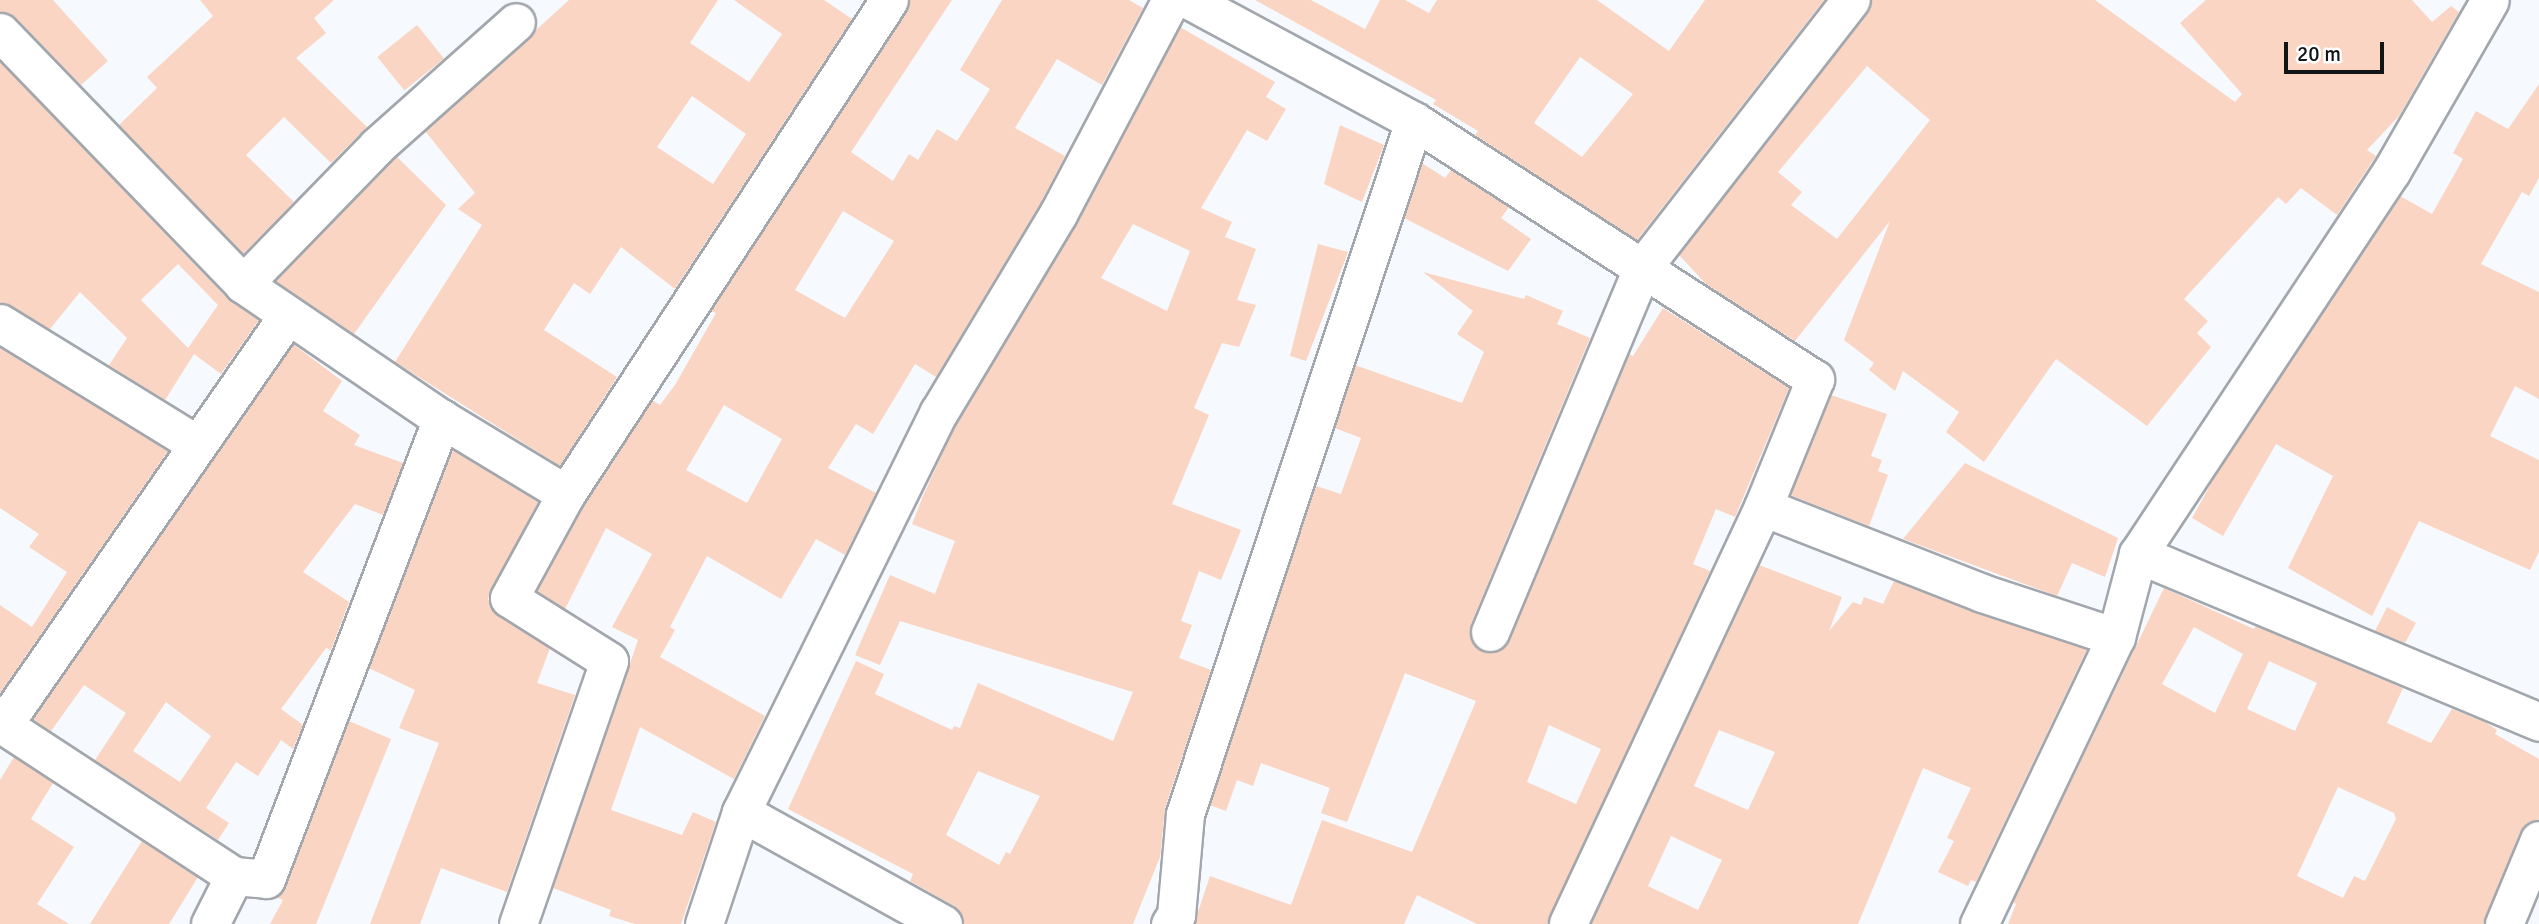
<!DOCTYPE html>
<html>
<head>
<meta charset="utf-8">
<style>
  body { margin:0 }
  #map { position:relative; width:2539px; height:924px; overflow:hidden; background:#f6f9fe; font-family:Signika,sans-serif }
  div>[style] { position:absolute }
  .building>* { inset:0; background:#fad5c3; transform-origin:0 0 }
  .roads { filter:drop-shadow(2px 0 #a2a7ad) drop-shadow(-2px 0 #a2a7ad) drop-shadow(0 2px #a2a7ad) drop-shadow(0 -2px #a2a7ad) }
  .minor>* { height:37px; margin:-18.5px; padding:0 18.5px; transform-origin:18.5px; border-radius:18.5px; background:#fff }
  span { translate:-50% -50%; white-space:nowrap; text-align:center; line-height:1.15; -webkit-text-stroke:7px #fff; paint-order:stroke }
  .scale { position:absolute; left:2284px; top:42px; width:100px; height:32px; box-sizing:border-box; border:4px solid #121416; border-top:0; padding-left:9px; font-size:21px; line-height:24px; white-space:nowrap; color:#121416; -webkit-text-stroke:5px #fff; paint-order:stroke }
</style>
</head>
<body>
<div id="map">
  <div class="building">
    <i style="clip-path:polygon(0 0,53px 0,108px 61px,81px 85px,15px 17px,0 12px)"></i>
    <i style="clip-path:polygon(200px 0,334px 0,314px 18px,326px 33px,296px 58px,367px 127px,331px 163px,284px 117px,246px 155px,294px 202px,243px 254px,119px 125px,157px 88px,147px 77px,213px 16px)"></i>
    <i style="clip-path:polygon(evenodd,569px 0,718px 0,690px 43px,749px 82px,782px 34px,734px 0,824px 0,852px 19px,675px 289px,621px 247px,590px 294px,574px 283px,544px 330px,617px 377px,560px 466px,395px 362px,482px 225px,458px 209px,475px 193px,425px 131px,569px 0,692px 96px,746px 134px,713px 184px,657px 147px,692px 96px)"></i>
    <i style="clip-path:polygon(evenodd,910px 0,952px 0,851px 152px,893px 181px,909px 154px,918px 160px,937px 129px,957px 141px,990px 89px,960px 70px,1002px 0,1129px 0,1143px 8px,1102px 85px,1057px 59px,1015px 128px,1065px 156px,1040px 204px,936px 377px,915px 364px,873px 434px,856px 424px,828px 468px,876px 493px,845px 555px,816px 539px,781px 599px,707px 556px,670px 627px,675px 630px,660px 657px,765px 716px,734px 779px,640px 727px,611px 810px,682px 835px,693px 812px,716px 822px,681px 924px,635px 924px,609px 916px,611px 910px,553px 888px,638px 640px,612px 627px,652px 554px,606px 528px,565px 609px,537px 591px,584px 505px,652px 400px,660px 405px,675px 385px,716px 313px,711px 311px,910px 0,843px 211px,894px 241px,845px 318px,795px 290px,843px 211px,910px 0,724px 405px,782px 439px,747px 503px,686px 470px,724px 405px)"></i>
    <i style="clip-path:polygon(evenodd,1255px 0,1311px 0,1365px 29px,1380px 0,1405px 0,1429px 13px,1437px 0,1597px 0,1669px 51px,1705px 0,1824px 0,1637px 240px,1475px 135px,1478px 131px,1433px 104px,1436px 100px,1255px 0,1580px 57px,1633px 94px,1582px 157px,1534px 123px,1580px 57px)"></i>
    <i style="clip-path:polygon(evenodd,1872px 0,2095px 0,2235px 102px,2242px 94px,2180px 23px,2206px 0,2412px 0,2432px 22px,2451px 6px,2459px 12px,2399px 116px,2367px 150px,2376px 156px,2337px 215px,2301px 188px,2286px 204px,2278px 197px,2184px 299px,2208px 321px,2197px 333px,2211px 347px,2147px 426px,2056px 359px,1984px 462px,1946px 432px,1959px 412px,1903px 371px,1895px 391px,1869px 370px,1874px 363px,1844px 340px,1890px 221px,1795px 341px,1706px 284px,1679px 255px,1868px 13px,1872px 0,1867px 66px,1930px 120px,1837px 239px,1791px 205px,1802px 192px,1778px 172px,1867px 66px)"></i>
    <i style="left:417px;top:25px;width:43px;height:51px;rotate:51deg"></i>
    <i style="clip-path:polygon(evenodd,1180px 27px,1275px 82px,1266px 97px,1286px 109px,1267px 141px,1247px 130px,1201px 208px,1232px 222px,1225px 237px,1256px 249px,1237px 300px,1256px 305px,1239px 347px,1222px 343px,1194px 408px,1209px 415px,1172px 504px,1241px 530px,1221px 580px,1199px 571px,1181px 621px,1192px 625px,1179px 658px,1211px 670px,1165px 808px,1160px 857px,1133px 924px,964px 924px,954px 906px,910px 881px,913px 874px,788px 809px,856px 661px,884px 674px,875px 694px,952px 730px,954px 726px,960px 728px,978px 683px,1113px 741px,1133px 692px,900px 621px,880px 665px,855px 655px,890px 575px,935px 594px,955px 541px,912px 524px,923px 496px,957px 422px,1076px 225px,1180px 27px,1133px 224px,1190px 251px,1167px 311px,1101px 278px,1133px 224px,1180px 27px,978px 771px,1040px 796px,1010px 854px,1006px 852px,999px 865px,946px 835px,978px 771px)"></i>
    <i style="clip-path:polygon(evenodd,0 62px,228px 299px,259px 320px,221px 374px,194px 354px,165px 400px,109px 365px,127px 338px,80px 292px,50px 329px,0 302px,0 62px,178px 264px,218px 305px,188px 348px,141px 300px,178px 264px)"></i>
    <i style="clip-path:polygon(2539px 84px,2539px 178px,2529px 196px,2522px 192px,2481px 264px,2539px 292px,2539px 399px,2515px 386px,2490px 436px,2539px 460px,2539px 552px,2530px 570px,2419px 521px,2372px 616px,2288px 568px,2333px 476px,2276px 444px,2223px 536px,2192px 518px,2217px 473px,2400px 196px,2432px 214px,2463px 159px,2453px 153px,2476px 111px,2508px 129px)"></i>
    <i style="clip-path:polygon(1340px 125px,1384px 145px,1362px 202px,1324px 184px)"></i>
    <i style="clip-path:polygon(397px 157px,446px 205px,354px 334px,276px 281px)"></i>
    <i style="clip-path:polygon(1422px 163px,1445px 178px,1451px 170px,1509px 207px,1501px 218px,1531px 239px,1508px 271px,1404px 218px)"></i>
    <i style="clip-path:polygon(1318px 244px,1348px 252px,1306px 361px,1290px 356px)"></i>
    <i style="clip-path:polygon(evenodd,1423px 272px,1524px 299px,1526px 295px,1563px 311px,1557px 324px,1590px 338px,1471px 624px,1473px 644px,1483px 652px,1502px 649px,1509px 640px,1629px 354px,1633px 356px,1663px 308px,1789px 388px,1735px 517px,1716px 509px,1693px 564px,1710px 571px,1547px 924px,1477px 924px,1417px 895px,1404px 924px,1194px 924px,1210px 876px,1291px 905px,1322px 820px,1412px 852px,1476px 701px,1405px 673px,1347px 822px,1321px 813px,1330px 788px,1261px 763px,1253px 786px,1237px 780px,1226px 811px,1210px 805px,1316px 486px,1341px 494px,1361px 438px,1335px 428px,1355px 365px,1462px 403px,1484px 352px,1457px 334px,1473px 311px,1423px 272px,1549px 725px,1601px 749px,1576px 804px,1527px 782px,1549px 725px)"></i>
    <i style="clip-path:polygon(evenodd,293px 344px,342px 381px,323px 411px,360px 435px,354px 445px,403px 463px,383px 515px,355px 504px,303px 572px,349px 602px,331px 650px,326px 648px,281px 709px,303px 725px,293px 749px,281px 740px,258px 776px,236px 762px,206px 808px,229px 823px,218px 840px,95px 760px,126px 713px,84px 685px,51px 731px,33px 719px,293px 344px,166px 702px,211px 736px,180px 782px,133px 751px,166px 702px)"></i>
    <i style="clip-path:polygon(0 348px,168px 451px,0 693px,0 605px,32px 627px,67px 572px,29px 547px,39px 534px,0 508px)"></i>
    <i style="clip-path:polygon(1831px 395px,1887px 414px,1871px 456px,1882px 460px,1878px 471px,1888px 475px,1869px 526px,1790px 495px)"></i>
    <i style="clip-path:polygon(453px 450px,538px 502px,488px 599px,498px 616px,550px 648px,537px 683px,575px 695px,507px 892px,441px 868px,420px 924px,370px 924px,439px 743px,399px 728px,415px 690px,369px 668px)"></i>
    <i style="clip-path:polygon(1965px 463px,2118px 538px,2105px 577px,2072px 563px,2057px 596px,1903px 539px)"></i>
    <i style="clip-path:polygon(evenodd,1759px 565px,1842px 597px,1829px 631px,1853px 602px,1861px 605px,1864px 597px,1883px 604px,1894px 581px,2087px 649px,1976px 882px,1971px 880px,1968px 886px,1938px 872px,1954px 841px,1947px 838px,1971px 788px,1923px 768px,1858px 924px,1591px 924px,1759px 565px,1719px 730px,1775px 752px,1748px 810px,1694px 786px,1719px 730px,1759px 565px,1671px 836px,1722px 860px,1698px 910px,1648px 886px,1671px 836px)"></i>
    <i style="clip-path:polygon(evenodd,2164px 588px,2254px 629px,2256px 626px,2403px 688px,2387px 723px,2431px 743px,2452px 709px,2485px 722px,2497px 730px,2495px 734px,2539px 759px,2539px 819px,2527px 823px,2520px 832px,2483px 924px,2008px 924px,2016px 904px,2013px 902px,2164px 588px,2194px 627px,2243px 654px,2215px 713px,2162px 684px,2194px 627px,2164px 588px,2269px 661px,2317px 683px,2295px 731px,2247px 709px,2269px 661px,2164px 588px,2338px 787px,2394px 813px,2396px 819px,2365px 881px,2354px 876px,2343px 898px,2297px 876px,2338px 787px)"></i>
    <i style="clip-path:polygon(2387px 607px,2416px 623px,2405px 643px,2375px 631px)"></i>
    <i style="clip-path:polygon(349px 721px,391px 739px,316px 924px,270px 924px,283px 900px,276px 897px,286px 886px)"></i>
    <i style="clip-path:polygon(14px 757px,53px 783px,31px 819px,74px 847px,37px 904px,69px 924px,0 924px,0 780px)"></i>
    <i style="clip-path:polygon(142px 841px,198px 877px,169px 924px,90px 924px)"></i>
  </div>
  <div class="roads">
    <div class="minor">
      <i style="left:1189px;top:0;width:255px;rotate:28.3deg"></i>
      <i style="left:1414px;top:121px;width:477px;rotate:32.8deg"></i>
      <i style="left:1815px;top:379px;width:138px;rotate:112.1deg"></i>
      <i style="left:1763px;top:507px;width:460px;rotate:115.1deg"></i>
      <i style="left:0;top:32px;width:350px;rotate:46deg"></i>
      <i style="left:243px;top:284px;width:240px;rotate:34.2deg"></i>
      <i style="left:442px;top:419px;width:145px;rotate:31.2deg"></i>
      <i style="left:243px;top:284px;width:192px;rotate:-45.8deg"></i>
      <i style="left:377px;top:146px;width:186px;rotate:-41.7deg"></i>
      <i style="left:0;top:323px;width:229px;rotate:31.6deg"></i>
      <i style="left:1763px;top:507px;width:235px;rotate:21.4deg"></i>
      <i style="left:1982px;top:593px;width:141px;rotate:18.2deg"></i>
      <i style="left:2138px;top:554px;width:435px;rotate:22.7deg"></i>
      <i style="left:1490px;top:632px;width:394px;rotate:-67.3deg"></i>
      <i style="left:1642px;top:268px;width:340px;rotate:-52.1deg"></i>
      <i style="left:0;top:723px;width:280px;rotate:33.2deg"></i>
      <i style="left:234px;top:876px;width:32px;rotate:5deg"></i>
      <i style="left:266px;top:879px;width:493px;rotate:-69.1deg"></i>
      <i style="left:3px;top:725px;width:498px;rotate:-55.2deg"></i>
      <i style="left:741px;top:812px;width:231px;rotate:29deg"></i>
      <i style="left:210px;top:924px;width:54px;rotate:-63.4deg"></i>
      <i style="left:518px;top:924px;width:278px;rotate:-70.9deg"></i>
      <i style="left:609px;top:661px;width:118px;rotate:-147.8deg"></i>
      <i style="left:509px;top:598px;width:119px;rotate:-61.3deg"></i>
      <i style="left:566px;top:494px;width:590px;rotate:-56.82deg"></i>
      <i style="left:704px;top:924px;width:118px;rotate:-71.7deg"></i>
      <i style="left:741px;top:812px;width:446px;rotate:-63.7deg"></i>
      <i style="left:939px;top:412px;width:231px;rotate:-59deg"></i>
      <i style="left:1058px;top:214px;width:242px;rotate:-62.2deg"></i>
      <i style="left:1170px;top:924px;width:11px;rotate:-56deg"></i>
      <i style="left:1176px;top:915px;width:101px;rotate:-84.9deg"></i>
      <i style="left:1185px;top:814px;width:730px;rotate:-71.71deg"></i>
      <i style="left:1979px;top:924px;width:318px;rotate:-64.5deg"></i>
      <i style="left:2116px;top:637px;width:86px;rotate:-75.2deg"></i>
      <i style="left:2138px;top:554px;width:458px;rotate:-56.5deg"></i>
      <i style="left:2391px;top:172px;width:198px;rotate:-60.1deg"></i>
      <i style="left:2504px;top:924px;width:91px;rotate:-67.4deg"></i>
    </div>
  </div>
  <div class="scale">20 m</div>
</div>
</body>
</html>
